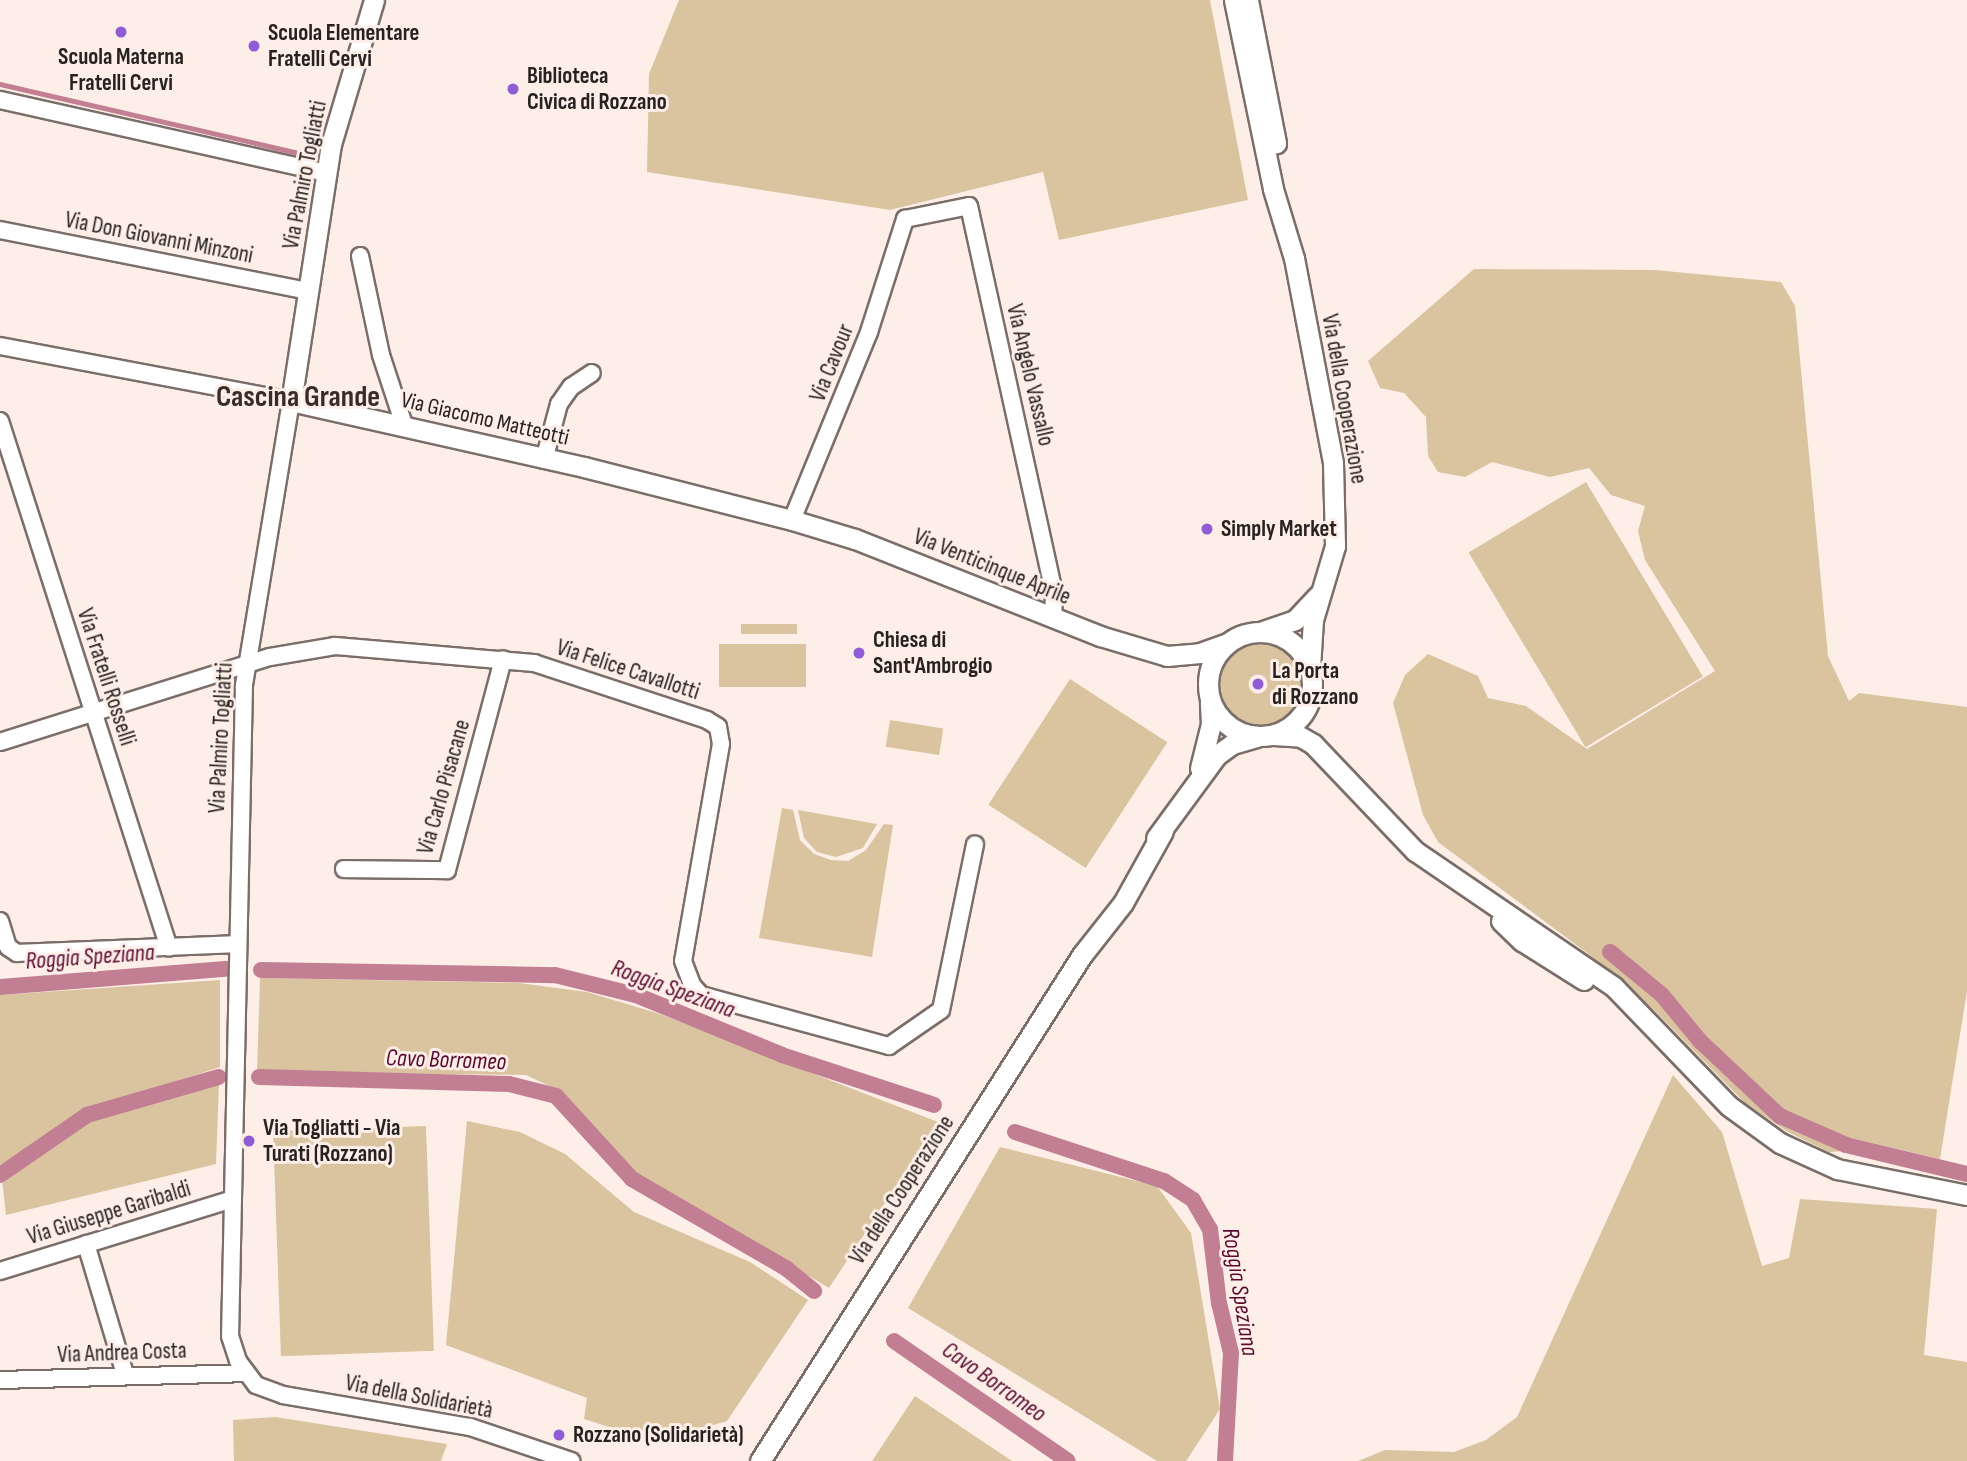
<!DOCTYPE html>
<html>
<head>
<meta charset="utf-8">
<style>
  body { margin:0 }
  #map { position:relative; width:1967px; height:1461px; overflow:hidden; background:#fdeee8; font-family:"Sofia Sans Condensed",sans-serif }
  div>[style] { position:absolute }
  .green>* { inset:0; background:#dac39f; transform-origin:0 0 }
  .round { border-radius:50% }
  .stream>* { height:4.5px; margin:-2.25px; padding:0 2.25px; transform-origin:2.25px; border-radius:2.25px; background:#c27f94 }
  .canal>* { height:16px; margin:-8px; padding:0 8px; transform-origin:8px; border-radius:8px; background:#c27f94 }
  .roads { filter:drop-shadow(2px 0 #7b6e69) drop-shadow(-2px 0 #7b6e69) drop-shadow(0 2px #7b6e69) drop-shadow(0 -2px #7b6e69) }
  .minor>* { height:16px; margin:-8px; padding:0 8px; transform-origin:8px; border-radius:8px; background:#fff }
  .tertiary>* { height:19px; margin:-9.5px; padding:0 9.5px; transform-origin:9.5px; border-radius:9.5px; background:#fff }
  .tertiary>.ring { margin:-9.5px; padding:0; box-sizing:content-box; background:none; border:19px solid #fff; border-radius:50% }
  .dots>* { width:19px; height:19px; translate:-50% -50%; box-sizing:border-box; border:4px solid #fdeee8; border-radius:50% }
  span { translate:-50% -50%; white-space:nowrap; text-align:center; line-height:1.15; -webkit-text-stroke:6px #fdeee8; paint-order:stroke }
  .poi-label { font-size:23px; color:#272220; font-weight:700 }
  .left { translate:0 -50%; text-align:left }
  .street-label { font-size:23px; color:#272220 }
  .water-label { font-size:24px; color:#5a092e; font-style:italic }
  .district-label { font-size:30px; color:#372c28; font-weight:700 }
</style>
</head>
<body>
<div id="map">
  <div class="green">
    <i style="clip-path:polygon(679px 0,1210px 0,1248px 200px,1059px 240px,1043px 172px,890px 210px,647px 172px,649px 74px)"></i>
    <i style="clip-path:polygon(1474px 269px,1655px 270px,1781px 282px,1795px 306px,1828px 656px,1849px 701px,1859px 693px,1967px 707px,1967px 991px,1940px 1159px,1851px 1138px,1847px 1151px,1829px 1152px,1788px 1132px,1745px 1103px,1653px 1009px,1587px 953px,1438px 842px,1423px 815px,1393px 703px,1405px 675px,1428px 654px,1478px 676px,1488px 698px,1526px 706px,1587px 749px,1715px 671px,1645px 560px,1638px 531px,1645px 506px,1611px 495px,1589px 468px,1550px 477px,1492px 462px,1465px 477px,1438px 472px,1428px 456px,1426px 417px,1404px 393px,1380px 388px,1368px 361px)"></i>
    <i style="left:1586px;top:482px;width:227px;height:137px;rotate:59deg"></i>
    <i style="left:797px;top:624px;width:10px;height:56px;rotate:90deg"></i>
    <i class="round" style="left:1218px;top:642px;width:84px;height:84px"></i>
    <i style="left:806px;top:644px;width:43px;height:87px;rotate:90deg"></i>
    <i style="left:1070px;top:679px;width:116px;height:150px;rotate:33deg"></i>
    <i style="left:890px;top:720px;width:54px;height:27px;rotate:9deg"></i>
    <i style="clip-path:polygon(782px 808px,793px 810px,800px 840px,814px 854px,831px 860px,848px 861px,866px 850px,884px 824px,893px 825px,872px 957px,759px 938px)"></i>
    <i style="clip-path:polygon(798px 810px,877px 824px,863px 848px,836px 857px,817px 852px,804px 838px)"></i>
    <i style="clip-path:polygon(260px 978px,519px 983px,587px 992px,660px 1014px,938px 1122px,829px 1288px,636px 1173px,562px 1092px,526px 1075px,257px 1072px)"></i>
    <i style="clip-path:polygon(220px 980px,220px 1067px,84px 1111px,0 1165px,0 995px)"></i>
    <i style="clip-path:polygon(1673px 1075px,1722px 1132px,1762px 1266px,1789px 1258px,1800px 1199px,1937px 1209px,1924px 1355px,1967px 1362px,1967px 1461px,1358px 1461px,1385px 1450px,1454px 1452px,1486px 1440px,1517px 1417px)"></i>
    <i style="clip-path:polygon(219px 1083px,216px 1164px,6px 1215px,2px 1179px,92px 1120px)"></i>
    <i style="clip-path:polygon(467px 1121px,520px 1132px,565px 1154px,634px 1212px,750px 1262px,808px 1300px,727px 1421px,656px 1442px,584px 1419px,587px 1398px,446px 1345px)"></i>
    <i style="left:426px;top:1126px;width:225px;height:153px;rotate:88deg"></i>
    <i style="clip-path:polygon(1000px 1147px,1157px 1186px,1191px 1233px,1220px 1409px,1186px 1461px,1157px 1461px,908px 1308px)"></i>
    <i style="clip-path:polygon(915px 1396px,1012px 1461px,872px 1461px)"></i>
    <i style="clip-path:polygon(275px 1417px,447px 1444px,441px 1461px,234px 1461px,233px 1420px)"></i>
  </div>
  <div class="stream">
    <i style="left:0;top:84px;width:316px;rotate:13deg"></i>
  </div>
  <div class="canal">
    <i style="left:1610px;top:952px;width:67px;rotate:39.6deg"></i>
    <i style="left:1662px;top:995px;width:60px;rotate:50.4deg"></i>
    <i style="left:1700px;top:1041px;width:110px;rotate:43.2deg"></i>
    <i style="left:1780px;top:1116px;width:72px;rotate:23.7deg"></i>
    <i style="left:1846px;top:1145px;width:124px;rotate:13.5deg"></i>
    <i style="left:261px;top:970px;width:294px;rotate:1deg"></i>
    <i style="left:555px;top:975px;width:83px;rotate:13.9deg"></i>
    <i style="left:636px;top:995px;width:158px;rotate:22.3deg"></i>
    <i style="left:782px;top:1055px;width:160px;rotate:18.2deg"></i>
    <i style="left:0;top:987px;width:226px;rotate:-4.6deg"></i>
    <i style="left:259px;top:1077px;width:250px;rotate:1.6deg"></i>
    <i style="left:509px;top:1084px;width:49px;rotate:14.3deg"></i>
    <i style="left:556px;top:1096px;width:113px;rotate:47.5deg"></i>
    <i style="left:632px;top:1179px;width:179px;rotate:30.1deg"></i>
    <i style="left:787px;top:1269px;width:35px;rotate:39deg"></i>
    <i style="left:1015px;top:1132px;width:157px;rotate:18.2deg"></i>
    <i style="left:1164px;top:1181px;width:35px;rotate:33deg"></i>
    <i style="left:1193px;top:1200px;width:34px;rotate:60deg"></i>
    <i style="left:1210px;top:1229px;width:75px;rotate:83.1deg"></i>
    <i style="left:1219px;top:1303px;width:51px;rotate:76.5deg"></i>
    <i style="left:1231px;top:1353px;width:108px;rotate:93.2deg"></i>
    <i style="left:0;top:1175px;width:106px;rotate:-34.6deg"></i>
    <i style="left:87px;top:1115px;width:137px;rotate:-16.1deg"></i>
    <i style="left:894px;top:1341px;width:211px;rotate:34.6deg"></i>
  </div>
  <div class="roads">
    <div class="minor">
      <i style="left:0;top:100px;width:334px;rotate:12.6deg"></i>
      <i style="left:0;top:230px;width:315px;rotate:11.2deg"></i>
      <i style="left:360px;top:256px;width:101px;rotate:78deg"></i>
      <i style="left:381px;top:355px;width:74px;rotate:71.8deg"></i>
      <i style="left:0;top:346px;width:296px;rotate:10.7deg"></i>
      <i style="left:291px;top:401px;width:289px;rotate:99.4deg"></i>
      <i style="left:244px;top:686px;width:650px;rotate:91.23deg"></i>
      <i style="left:230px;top:1336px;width:26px;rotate:72deg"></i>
      <i style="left:238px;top:1361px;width:30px;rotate:53deg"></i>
      <i style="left:256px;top:1385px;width:29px;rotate:20deg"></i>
      <i style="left:283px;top:1395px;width:190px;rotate:9.7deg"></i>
      <i style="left:470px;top:1427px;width:107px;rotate:18.6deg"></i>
      <i style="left:0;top:421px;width:553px;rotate:72.22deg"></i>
      <i style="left:544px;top:460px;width:58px;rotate:-75deg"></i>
      <i style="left:559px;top:404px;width:21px;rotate:-55deg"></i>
      <i style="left:571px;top:387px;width:25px;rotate:-34deg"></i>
      <i style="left:792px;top:520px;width:203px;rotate:-67.7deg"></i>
      <i style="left:869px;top:332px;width:119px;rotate:-72.3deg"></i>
      <i style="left:905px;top:219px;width:65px;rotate:-11.5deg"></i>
      <i style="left:969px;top:206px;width:396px;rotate:77.6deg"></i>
      <i style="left:1054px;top:593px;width:25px;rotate:92deg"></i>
      <i style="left:0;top:742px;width:283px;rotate:-17.5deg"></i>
      <i style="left:270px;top:657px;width:66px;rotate:-9.6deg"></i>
      <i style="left:335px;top:646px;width:200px;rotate:4.9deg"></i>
      <i style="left:534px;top:663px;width:182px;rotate:18.2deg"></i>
      <i style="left:707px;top:720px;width:13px;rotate:32deg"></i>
      <i style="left:718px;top:727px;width:17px;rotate:80deg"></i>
      <i style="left:721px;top:744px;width:220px;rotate:99.9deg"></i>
      <i style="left:683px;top:961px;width:26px;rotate:69deg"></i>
      <i style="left:692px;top:985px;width:13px;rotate:48deg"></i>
      <i style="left:701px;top:995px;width:195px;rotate:15.2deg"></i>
      <i style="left:889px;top:1046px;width:63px;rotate:-34.7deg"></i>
      <i style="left:941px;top:1010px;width:169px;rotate:-78.4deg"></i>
      <i style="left:344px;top:869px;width:103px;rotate:0.6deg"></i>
      <i style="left:447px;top:870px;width:218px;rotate:-75.1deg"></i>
      <i style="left:0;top:921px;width:27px;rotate:73deg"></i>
      <i style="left:8px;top:947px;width:11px;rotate:34deg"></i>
      <i style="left:17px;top:953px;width:221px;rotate:-2.3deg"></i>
      <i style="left:86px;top:1244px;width:136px;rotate:73.3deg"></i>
      <i style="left:0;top:1271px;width:243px;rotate:-17.2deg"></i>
      <i style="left:0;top:1380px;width:245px;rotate:-1.6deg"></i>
    </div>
    <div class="tertiary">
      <i style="left:374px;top:0;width:150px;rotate:106.6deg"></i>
      <i style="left:331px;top:144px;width:260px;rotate:98.8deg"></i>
      <i style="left:291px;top:401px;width:300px;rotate:12.7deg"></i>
      <i style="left:584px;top:467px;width:215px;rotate:14.3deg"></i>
      <i style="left:792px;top:520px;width:66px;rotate:16.8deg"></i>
      <i style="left:855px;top:539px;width:264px;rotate:21.6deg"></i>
      <i style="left:1100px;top:636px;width:70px;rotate:16.6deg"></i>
      <i style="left:1167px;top:656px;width:33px;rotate:-5deg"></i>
      <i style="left:1200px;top:653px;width:29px;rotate:-20deg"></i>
      <i style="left:1234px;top:0;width:193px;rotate:78.3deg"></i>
      <i style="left:1273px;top:189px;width:72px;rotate:73.1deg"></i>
      <i style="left:1294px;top:258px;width:209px;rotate:79.2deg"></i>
      <i style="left:1333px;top:463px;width:83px;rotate:88.6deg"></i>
      <i style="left:1335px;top:546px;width:77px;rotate:106.6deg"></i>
      <i style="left:1313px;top:620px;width:48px;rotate:93.6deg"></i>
      <i style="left:1248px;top:0;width:146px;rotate:78.9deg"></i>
      <i style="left:1263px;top:631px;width:34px;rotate:-19deg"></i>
      <i style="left:1295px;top:620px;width:33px;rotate:-47deg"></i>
      <i class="ring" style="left:1208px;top:632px;width:85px;height:85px"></i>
      <i style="left:1274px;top:735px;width:27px;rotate:4deg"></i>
      <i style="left:1301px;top:737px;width:14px;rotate:30deg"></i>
      <i style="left:1313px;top:744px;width:148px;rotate:46.4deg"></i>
      <i style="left:1415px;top:851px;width:241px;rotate:34.3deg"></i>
      <i style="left:1614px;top:987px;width:165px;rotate:46deg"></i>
      <i style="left:1729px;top:1106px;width:63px;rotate:36deg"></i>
      <i style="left:1780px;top:1143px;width:63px;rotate:24.5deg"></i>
      <i style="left:1837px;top:1169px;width:133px;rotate:11.3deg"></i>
      <i style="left:1200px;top:768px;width:45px;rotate:-76deg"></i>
      <i style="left:1211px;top:724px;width:22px;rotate:-93deg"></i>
      <i style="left:1156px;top:838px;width:103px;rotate:-53.7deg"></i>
      <i style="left:1217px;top:755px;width:19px;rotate:-36deg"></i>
      <i style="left:1232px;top:744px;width:26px;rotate:-16deg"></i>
      <i style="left:1501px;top:921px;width:29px;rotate:44deg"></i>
      <i style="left:1522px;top:941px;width:73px;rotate:32.2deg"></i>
      <i style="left:760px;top:1461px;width:600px;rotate:-57.53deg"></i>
      <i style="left:1082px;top:955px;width:66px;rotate:-51.7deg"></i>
      <i style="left:1123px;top:903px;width:82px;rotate:-60.9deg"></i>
    </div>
  </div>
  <div class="dots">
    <i style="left:121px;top:32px;background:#8f5cd5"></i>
    <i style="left:254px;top:46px;background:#8f5cd5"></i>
    <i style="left:513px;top:89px;background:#8f5cd5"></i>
    <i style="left:1207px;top:529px;background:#8f5cd5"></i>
    <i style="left:859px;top:653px;background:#8f5cd5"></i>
    <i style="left:1258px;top:684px;background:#8f5cd5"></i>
    <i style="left:249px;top:1141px;background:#8f5cd5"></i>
    <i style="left:559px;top:1435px;background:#8f5cd5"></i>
  </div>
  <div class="poi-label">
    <span class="left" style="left:268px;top:46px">Scuola Elementare<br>Fratelli Cervi</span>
    <span style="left:121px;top:70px">Scuola Materna<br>Fratelli Cervi</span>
    <span class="left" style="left:527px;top:89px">Biblioteca<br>Civica di Rozzano</span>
    <span class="left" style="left:1221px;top:529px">Simply Market</span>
    <span class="left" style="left:873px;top:653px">Chiesa di<br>Sant'Ambrogio</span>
    <span class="left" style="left:1272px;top:684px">La Porta<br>di Rozzano</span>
    <span class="left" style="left:263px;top:1141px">Via Togliatti - Via<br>Turati (Rozzano)</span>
    <span class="left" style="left:573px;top:1435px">Rozzano (Solidarietà)</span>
  </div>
  <div class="street-label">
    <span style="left:305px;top:175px;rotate:-79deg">Via Palmiro Togliatti</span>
    <span style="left:159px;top:238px;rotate:11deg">Via Don Giovanni Minzoni</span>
    <span style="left:832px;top:363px;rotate:-68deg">Via Cavour</span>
    <span style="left:1030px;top:375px;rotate:77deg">Via Angelo Vassallo</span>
    <span style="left:1344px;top:399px;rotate:80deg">Via della Cooperazione</span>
    <span style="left:485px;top:419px;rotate:13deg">Via Giacomo Matteotti</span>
    <span style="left:992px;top:567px;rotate:22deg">Via Venticinque Aprile</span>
    <span style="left:628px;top:670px;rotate:18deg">Via Felice Cavallotti</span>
    <span style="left:106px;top:677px;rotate:72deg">Via Fratelli Rosselli</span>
    <span style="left:221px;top:738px;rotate:-87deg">Via Palmiro Togliatti</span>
    <span style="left:444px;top:787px;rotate:-74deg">Via Carlo Pisacane</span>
    <span style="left:902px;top:1190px;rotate:-57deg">Via della Cooperazione</span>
    <span style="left:109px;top:1213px;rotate:-17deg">Via Giuseppe Garibaldi</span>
    <span style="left:122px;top:1353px;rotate:-2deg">Via Andrea Costa</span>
    <span style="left:419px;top:1397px;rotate:11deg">Via della Solidarietà</span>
  </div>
  <div class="water-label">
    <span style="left:90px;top:957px;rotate:-4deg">Roggia Speziana</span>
    <span style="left:673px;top:989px;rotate:20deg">Roggia Speziana</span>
    <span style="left:446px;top:1060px;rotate:2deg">Cavo Borromeo</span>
    <span style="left:1240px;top:1292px;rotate:81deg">Roggia Speziana</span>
    <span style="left:994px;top:1382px;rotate:35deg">Cavo Borromeo</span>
  </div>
  <div class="district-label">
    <span style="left:298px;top:397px">Cascina Grande</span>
  </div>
</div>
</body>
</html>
